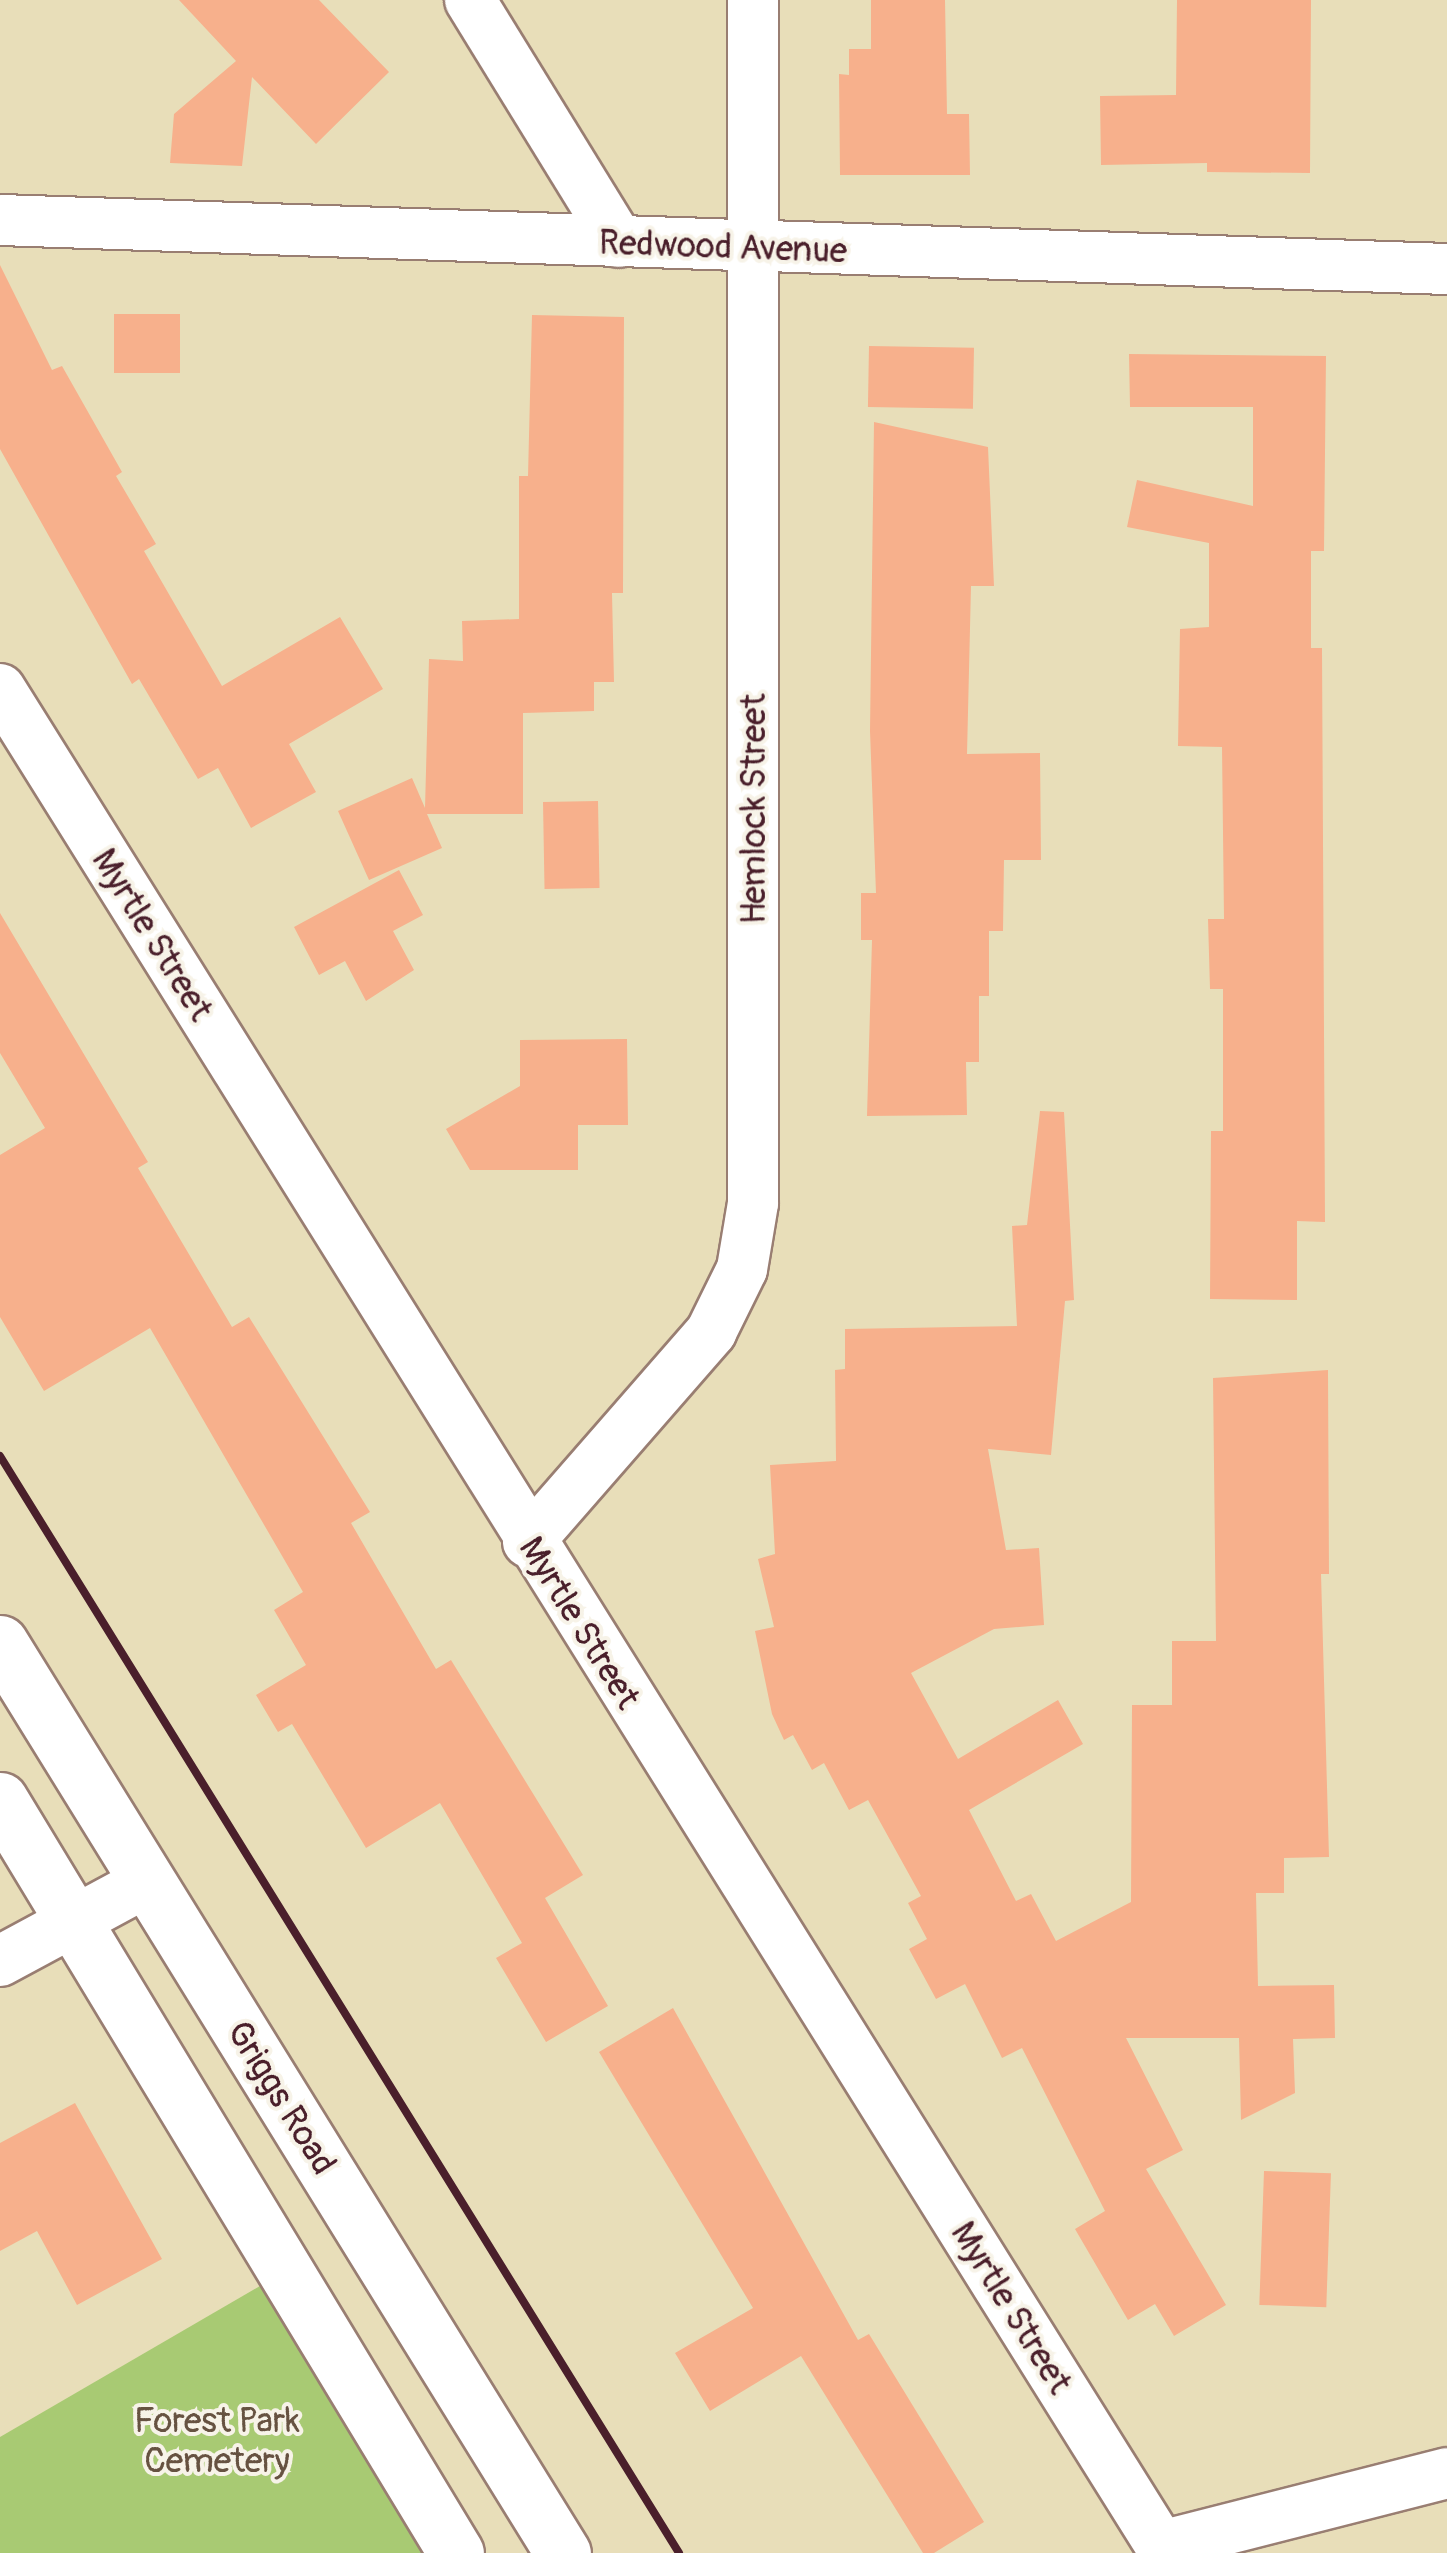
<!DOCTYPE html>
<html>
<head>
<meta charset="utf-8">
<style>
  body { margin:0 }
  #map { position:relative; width:1447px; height:2553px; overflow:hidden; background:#e8deb9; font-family:Pangolin,sans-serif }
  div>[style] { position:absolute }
  .green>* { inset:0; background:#a8ca73 }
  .building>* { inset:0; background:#f7b08c; transform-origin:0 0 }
  .roads { filter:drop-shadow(2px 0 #997e72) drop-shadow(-2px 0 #997e72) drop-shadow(0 2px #997e72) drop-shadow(0 -2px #997e72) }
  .street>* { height:50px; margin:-25px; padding:0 25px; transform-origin:25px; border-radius:25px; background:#fff }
  .secondary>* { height:55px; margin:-27.5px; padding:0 27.5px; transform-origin:27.5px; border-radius:27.5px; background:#fff }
  .rail>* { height:8px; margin:-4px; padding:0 4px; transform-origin:4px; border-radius:4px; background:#4a1f2b }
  span { translate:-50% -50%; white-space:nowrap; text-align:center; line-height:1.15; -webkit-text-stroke:8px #f7f3e8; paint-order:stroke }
  .street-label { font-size:35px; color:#4a1f2b }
  .park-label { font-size:35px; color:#665241 }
</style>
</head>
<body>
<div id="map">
  <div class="green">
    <i style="clip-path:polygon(260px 2286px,424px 2553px,0 2553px,0 2437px)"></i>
  </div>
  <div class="building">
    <i style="clip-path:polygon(179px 0,319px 0,389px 72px,316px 144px,252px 77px,242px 166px,170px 163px,174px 114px,236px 61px)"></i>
    <i style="clip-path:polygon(871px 0,945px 0,947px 114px,969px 114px,970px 175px,840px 175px,839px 74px,849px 75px,849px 49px,871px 49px)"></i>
    <i style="clip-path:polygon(1177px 0,1311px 0,1310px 173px,1207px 172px,1207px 163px,1101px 165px,1100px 96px,1176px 95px)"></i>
    <i style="clip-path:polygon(0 265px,52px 370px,62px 366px,122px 472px,116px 476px,156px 544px,144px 551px,222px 686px,340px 617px,383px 689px,289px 744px,316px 792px,251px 828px,218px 768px,198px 779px,139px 679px,132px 684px,0 449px)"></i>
    <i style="left:114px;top:314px;width:66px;height:59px"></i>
    <i style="clip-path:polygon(532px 315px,624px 317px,623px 593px,612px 593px,614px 682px,594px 682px,594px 711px,523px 713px,523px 814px,427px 814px,442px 848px,369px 880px,338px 811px,412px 778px,425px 808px,429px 659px,463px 661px,462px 621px,519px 619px,519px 476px,528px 476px)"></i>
    <i style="left:869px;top:346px;width:105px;height:61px;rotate:1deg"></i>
    <i style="clip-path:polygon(1129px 354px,1326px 356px,1324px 551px,1311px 551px,1311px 648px,1322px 648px,1325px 1222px,1297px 1221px,1297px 1300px,1210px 1299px,1211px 1131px,1223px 1131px,1223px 989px,1210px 989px,1208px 919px,1224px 919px,1222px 747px,1178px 746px,1180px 629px,1209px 627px,1209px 543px,1127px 527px,1137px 480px,1253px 506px,1253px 407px,1130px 407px)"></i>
    <i style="clip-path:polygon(874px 422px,988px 447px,994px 586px,971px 586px,967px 754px,1040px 753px,1041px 860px,1004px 860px,1003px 931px,989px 931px,989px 996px,979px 996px,979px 1062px,966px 1062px,967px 1115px,867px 1116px,872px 940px,861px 940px,861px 893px,876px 893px,870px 731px)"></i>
    <i style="left:598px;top:801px;width:87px;height:55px;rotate:89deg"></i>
    <i style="clip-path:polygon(399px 870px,423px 915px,393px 931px,414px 970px,366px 1001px,345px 961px,319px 975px,294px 927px)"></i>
    <i style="clip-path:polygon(0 913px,148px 1162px,138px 1168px,232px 1327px,249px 1317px,370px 1512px,351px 1523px,436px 1669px,451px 1660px,583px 1875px,545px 1898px,608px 2006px,546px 2042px,496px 1958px,522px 1943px,440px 1803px,366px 1848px,292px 1724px,278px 1732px,256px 1695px,306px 1665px,274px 1610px,303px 1592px,150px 1328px,44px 1391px,0 1317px,0 1155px,45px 1128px,0 1053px)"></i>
    <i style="clip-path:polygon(627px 1039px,628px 1125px,578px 1125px,578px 1170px,470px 1170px,446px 1129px,520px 1086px,520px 1040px)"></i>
    <i style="clip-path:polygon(1040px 1111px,1064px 1112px,1074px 1300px,1065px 1301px,1051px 1455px,988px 1449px,1006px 1550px,1039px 1548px,1044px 1625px,994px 1629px,911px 1673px,958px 1759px,1058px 1700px,1083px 1744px,969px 1810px,1016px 1901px,1031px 1894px,1056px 1941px,1131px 1902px,1132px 1705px,1172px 1705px,1172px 1641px,1216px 1641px,1213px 1378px,1328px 1370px,1329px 1574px,1321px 1574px,1329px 1857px,1284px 1858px,1284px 1893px,1256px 1893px,1258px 1986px,1334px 1985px,1335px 2038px,1293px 2039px,1295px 2093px,1241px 2120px,1239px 2038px,1126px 2038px,1183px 2150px,1146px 2169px,1226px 2305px,1174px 2336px,1155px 2304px,1128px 2320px,1075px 2229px,1105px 2211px,1022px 2048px,1002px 2058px,965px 1984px,936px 1999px,909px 1949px,927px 1939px,908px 1903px,921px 1896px,868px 1800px,849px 1810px,824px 1763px,812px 1770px,793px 1735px,784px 1740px,772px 1714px,755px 1631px,774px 1627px,758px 1559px,775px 1554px,770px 1465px,836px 1461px,835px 1370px,845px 1369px,845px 1329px,1017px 1326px,1012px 1226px,1027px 1225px)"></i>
    <i style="clip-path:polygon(673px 2008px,858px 2340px,869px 2334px,984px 2522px,934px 2553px,923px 2553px,801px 2356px,710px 2411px,675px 2353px,753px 2308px,599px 2052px)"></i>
    <i style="clip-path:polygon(75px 2103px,162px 2259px,77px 2305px,37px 2231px,0 2251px,0 2143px)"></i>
    <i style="left:1264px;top:2171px;width:67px;height:134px;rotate:2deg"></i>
  </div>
  <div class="roads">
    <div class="street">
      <i style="left:470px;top:0;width:284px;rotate:58.4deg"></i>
      <i style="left:0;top:220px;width:1448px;rotate:1.94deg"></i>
      <i style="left:0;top:689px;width:2198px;rotate:57.99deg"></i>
      <i style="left:528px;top:1542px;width:279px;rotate:-48.9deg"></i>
      <i style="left:711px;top:1332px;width:70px;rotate:-63.8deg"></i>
      <i style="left:742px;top:1269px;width:67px;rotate:-80.5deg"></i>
      <i style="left:753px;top:1203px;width:1203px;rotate:-90deg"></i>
      <i style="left:0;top:1961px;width:167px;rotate:-28.3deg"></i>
      <i style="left:1161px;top:2546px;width:295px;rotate:-14.3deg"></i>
    </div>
    <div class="secondary">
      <i style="left:0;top:1643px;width:1070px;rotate:58.26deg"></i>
      <i style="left:0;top:1800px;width:880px;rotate:58.8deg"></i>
    </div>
  </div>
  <div class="rail">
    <i style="left:0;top:1456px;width:1290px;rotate:58.24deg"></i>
  </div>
  <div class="street-label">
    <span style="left:723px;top:247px;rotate:2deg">Redwood Avenue</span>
    <span style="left:754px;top:809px;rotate:-90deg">Hemlock Street</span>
    <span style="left:152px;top:935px;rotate:58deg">Myrtle Street</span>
    <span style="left:579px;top:1623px;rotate:58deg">Myrtle Street</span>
    <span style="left:281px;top:2098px;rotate:58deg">Griggs Road</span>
    <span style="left:1011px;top:2308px;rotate:58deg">Myrtle Street</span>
  </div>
  <div class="park-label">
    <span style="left:217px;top:2441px">Forest Park<br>Cemetery</span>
  </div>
</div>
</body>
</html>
